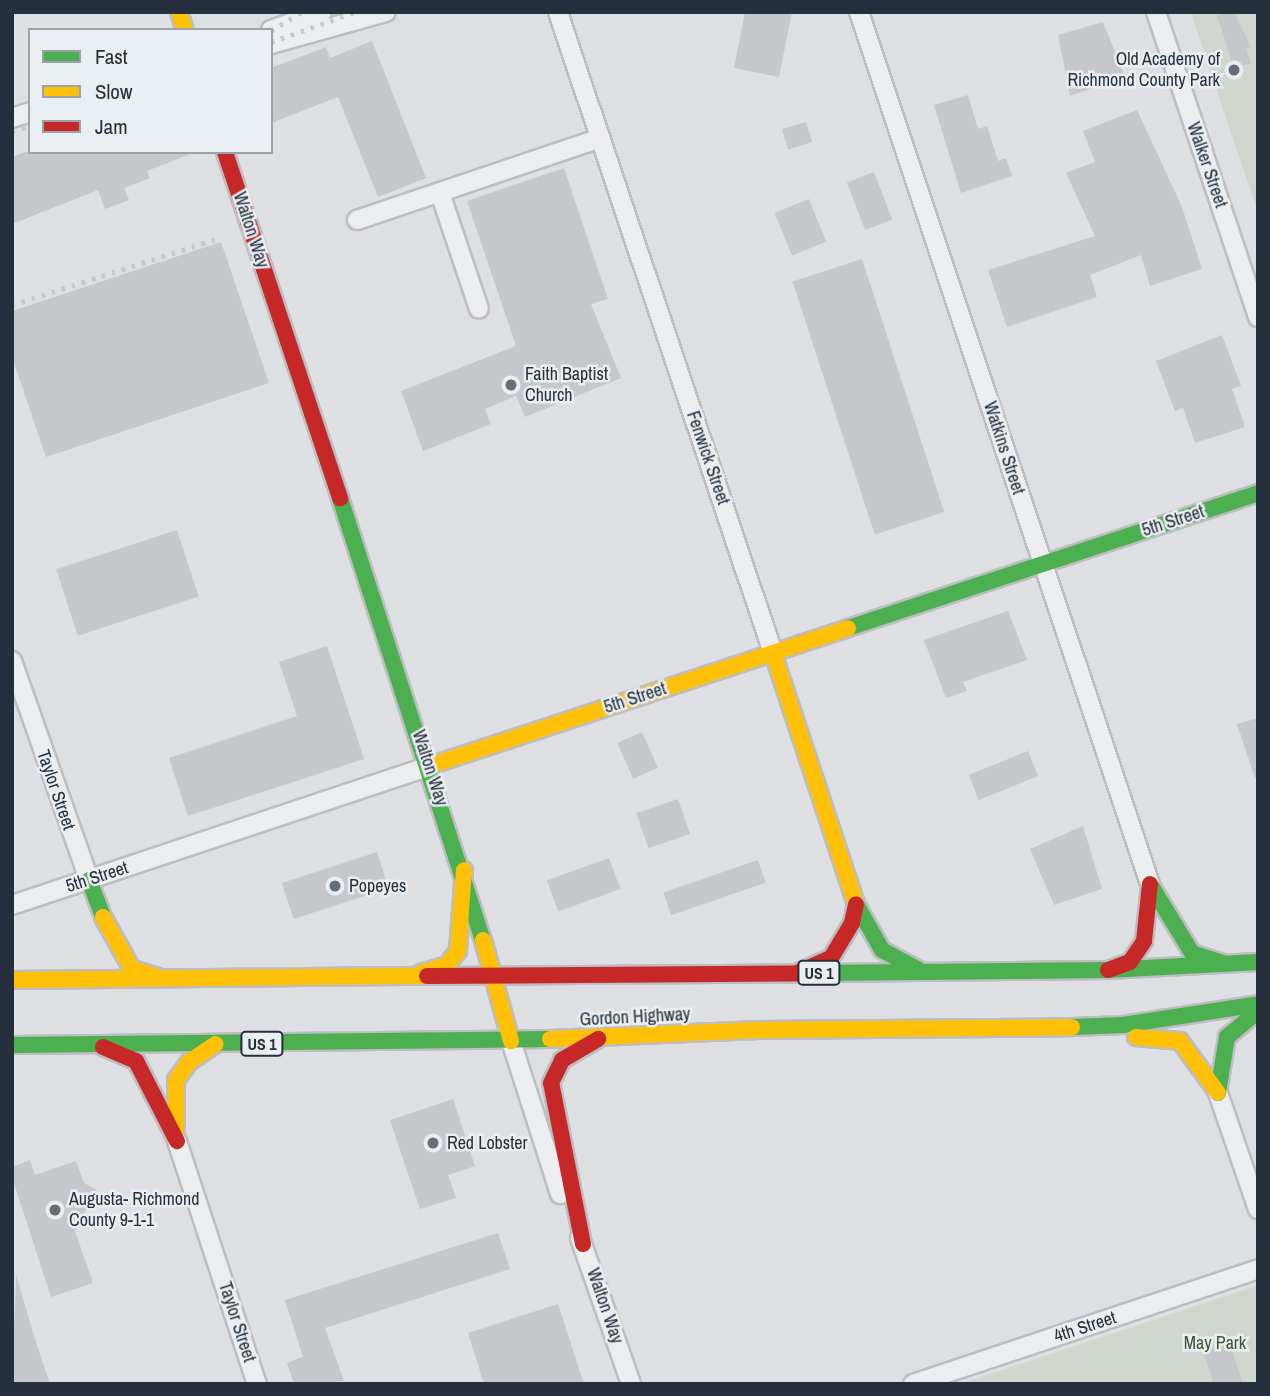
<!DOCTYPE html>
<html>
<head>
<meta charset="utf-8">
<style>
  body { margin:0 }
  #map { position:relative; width:1270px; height:1396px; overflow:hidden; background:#dee0e3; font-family:"Archivo Narrow",sans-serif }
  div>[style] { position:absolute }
  .green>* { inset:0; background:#cfd7ce }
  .building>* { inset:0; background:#c6c8cb; transform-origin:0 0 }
  .roads { filter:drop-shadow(2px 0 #bcbec1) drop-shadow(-2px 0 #bcbec1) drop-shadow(0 2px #bcbec1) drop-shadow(0 -2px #bcbec1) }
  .street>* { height:18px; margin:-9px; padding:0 9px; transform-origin:9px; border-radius:9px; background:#edeef0 }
  .fast>* { height:16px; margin:-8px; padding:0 8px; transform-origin:8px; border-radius:8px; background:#4caf50 }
  .slow>* { height:16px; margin:-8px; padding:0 8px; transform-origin:8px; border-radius:8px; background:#ffc107 }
  .jam>* { height:16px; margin:-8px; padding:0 8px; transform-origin:8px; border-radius:8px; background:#c62828 }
  .rail>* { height:5px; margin-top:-2.5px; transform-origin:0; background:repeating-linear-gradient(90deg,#c7c9cb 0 3.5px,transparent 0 10.5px) }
  .dots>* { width:19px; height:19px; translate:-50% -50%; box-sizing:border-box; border:4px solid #eaeff4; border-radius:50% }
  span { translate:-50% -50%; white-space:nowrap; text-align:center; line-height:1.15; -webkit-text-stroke:5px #eaeff4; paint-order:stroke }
  .shield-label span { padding:2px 5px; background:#eaeff4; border:2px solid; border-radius:5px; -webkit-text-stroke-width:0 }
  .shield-label { font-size:16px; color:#252f3c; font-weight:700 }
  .poi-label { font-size:18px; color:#252f3c }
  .right { translate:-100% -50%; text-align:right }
  .left { translate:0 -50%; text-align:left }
  .street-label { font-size:18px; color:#252f3c }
  .park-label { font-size:18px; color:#3c5832 }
  .frame { position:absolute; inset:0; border:14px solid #252f3c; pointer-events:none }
  .legend { position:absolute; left:28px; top:28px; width:245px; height:126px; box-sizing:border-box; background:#eaeff4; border:2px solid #9ba2aa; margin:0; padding:9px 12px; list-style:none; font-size:21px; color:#252f3c }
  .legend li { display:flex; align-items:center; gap:14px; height:35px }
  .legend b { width:35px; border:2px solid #9ba2aa }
</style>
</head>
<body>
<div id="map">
  <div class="green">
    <i style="clip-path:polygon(1191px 12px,1258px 12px,1258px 212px,1229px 127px)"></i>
    <i style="clip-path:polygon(1258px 1285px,1258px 1384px,960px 1384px,1247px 1289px)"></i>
  </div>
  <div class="building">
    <i style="clip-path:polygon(745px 12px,792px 12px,779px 77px,734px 68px)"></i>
    <i style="clip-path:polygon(1234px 12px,1251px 47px,1246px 49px,1251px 63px,1234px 68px,1217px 15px)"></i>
    <i style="clip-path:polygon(1103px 22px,1125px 77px,1070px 96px,1058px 35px)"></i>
    <i style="clip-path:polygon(372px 41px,426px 178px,378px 197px,338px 97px,271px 123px,271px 68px,326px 47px,330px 58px)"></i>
    <i style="clip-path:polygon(968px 95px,978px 129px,987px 126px,998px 161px,1006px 158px,1012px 176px,961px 193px,934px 105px)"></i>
    <i style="clip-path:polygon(1137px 110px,1182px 207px,1202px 269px,1150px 286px,1141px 255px,1090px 275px,1097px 297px,1007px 327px,988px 270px,1095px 236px,1066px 173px,1095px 162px,1083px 131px)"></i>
    <i style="left:806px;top:122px;width:21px;height:25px;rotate:73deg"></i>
    <i style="clip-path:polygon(25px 152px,193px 152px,193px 153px,147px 171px,150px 178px,124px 188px,129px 200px,105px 209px,98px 190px,12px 224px,12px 157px)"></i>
    <i style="clip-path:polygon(564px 168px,608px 299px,591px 304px,621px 378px,525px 417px,516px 396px,485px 409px,491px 424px,423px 451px,401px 391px,516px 346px,467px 201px)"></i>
    <i style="left:874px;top:172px;width:51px;height:29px;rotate:69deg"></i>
    <i style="left:809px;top:199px;width:46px;height:37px;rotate:68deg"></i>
    <i style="clip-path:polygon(221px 242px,269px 383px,46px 457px,12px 357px,12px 311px)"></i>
    <i style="left:862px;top:259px;width:266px;height:73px;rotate:72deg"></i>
    <i style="clip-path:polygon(1222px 335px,1241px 386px,1232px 389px,1245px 427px,1195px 443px,1183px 408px,1175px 411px,1156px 361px)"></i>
    <i style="left:177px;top:530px;width:70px;height:127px;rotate:72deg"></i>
    <i style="clip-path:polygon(1008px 611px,1027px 660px,963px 682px,967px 691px,946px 698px,924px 640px)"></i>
    <i style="clip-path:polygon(327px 646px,364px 759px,188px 816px,169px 758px,297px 716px,279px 662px)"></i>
    <i style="clip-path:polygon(1258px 718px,1258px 778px,1255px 778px,1237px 724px)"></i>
    <i style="left:642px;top:732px;width:39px;height:27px;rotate:66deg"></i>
    <i style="left:1028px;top:751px;width:27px;height:64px;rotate:68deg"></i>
    <i style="left:678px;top:799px;width:37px;height:44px;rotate:71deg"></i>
    <i style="clip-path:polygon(1083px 826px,1102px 889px,1054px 905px,1030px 849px)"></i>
    <i style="left:377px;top:852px;width:38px;height:100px;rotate:72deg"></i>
    <i style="left:609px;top:858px;width:33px;height:66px;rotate:70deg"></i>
    <i style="left:758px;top:860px;width:24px;height:100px;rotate:71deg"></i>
    <i style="clip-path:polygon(453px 1099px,475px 1166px,448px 1175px,456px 1198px,420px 1209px,390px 1120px)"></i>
    <i style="clip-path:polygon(30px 1160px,35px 1175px,76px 1161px,84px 1183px,97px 1190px,75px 1231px,93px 1283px,51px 1297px,12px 1177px,12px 1167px)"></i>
    <i style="clip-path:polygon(498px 1233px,510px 1269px,325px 1328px,344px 1381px,294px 1384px,287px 1363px,303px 1357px,285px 1300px)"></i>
    <i style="clip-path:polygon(16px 1275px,35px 1339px,50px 1384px,12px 1384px)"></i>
    <i style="clip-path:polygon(558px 1304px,584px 1384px,484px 1384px,468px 1333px)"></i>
    <i style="clip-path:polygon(1229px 1342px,1243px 1384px,1214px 1384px,1203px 1351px)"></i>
  </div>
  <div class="roads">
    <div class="street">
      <i style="left:558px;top:12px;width:676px;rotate:71.46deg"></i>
      <i style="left:859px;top:12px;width:919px;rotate:71.55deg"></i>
      <i style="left:1156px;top:12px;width:322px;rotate:71.5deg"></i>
      <i style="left:271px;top:30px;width:54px;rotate:-19.4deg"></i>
      <i style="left:271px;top:44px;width:119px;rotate:-15.5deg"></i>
      <i style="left:12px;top:118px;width:19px;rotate:-18deg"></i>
      <i style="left:440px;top:193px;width:122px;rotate:71.4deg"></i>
      <i style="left:357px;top:220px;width:256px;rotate:-18.6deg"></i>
      <i style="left:12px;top:661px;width:232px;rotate:70.6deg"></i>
      <i style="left:12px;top:905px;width:440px;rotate:-18.4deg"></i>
      <i style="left:511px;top:1041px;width:161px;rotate:72.2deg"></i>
      <i style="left:1218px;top:1093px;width:123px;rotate:71deg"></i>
      <i style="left:177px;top:1141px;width:256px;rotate:71.8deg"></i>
      <i style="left:580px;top:1238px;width:155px;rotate:70.7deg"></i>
      <i style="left:913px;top:1384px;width:364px;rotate:-18.4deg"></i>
    </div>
    <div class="fast">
      <i style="left:340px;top:498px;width:465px;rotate:72.1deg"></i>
      <i style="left:848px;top:628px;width:432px;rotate:-18.2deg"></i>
      <i style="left:89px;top:880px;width:40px;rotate:69deg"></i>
      <i style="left:1150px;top:884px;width:81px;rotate:58.7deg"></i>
      <i style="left:1192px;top:953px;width:32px;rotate:18deg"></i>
      <i style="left:856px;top:904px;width:53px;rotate:60.5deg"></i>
      <i style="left:882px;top:950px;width:42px;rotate:28.4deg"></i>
      <i style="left:822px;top:973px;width:286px;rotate:-0.6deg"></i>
      <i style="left:1108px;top:970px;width:150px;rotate:-3.1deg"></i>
      <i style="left:1072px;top:1027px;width:51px;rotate:-2.2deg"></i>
      <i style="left:1123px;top:1025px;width:137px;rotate:-8.8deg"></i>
      <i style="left:12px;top:1045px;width:538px;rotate:-0.64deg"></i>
      <i style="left:1218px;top:1093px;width:57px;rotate:-80.9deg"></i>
      <i style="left:1227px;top:1037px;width:40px;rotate:-40deg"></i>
    </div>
    <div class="slow">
      <i style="left:179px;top:12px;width:19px;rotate:72deg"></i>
      <i style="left:773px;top:653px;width:264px;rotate:71.7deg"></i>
      <i style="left:429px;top:766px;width:441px;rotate:-18.2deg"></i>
      <i style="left:103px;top:917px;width:60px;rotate:60.9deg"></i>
      <i style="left:132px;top:969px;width:27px;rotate:17deg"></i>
      <i style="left:483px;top:940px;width:105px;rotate:74.5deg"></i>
      <i style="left:421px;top:973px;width:27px;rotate:-17deg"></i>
      <i style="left:447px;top:965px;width:18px;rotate:-52deg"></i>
      <i style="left:458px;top:951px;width:81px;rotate:-85.8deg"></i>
      <i style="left:12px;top:980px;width:415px;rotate:-0.6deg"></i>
      <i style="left:1136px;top:1037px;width:44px;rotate:5.2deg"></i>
      <i style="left:1180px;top:1041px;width:64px;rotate:53.8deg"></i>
      <i style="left:550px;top:1039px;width:209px;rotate:-2.5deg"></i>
      <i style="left:759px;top:1030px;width:313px;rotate:-0.5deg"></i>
      <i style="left:176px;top:1132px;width:52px;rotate:-90deg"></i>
      <i style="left:176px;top:1080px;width:22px;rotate:-54deg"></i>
      <i style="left:189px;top:1062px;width:32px;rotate:-34deg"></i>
    </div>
    <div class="jam">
      <i style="left:225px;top:152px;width:365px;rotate:71.6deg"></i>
      <i style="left:1108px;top:970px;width:23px;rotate:-20deg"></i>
      <i style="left:1130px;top:962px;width:25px;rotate:-56deg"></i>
      <i style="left:1144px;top:941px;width:57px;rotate:-84deg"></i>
      <i style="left:799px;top:972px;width:35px;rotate:-24deg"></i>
      <i style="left:831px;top:958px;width:41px;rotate:-59deg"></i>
      <i style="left:852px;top:923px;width:19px;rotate:-78deg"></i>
      <i style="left:427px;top:976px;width:395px;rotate:-0.4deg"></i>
      <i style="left:103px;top:1047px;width:36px;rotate:23deg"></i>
      <i style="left:136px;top:1061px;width:90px;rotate:62.9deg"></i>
      <i style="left:583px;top:1244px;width:164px;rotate:-101.2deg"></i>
      <i style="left:551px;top:1083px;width:25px;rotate:-64deg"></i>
      <i style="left:562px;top:1060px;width:42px;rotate:-30.3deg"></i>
    </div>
  </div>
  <div class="rail">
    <i style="left:271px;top:31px;width:36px;rotate:-32deg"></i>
    <i style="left:271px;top:42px;width:89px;rotate:-19.7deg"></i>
    <i style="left:12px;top:131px;width:19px;rotate:-16deg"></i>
    <i style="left:12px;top:305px;width:218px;rotate:-17.9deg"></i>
  </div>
  <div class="dots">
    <i style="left:1234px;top:70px;background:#666d76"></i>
    <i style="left:511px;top:385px;background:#666d76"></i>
    <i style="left:335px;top:886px;background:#666d76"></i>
    <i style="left:433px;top:1143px;background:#666d76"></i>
    <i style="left:55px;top:1210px;background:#666d76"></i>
  </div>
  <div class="shield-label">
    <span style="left:819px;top:973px">US 1</span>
    <span style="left:262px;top:1044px">US 1</span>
  </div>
  <div class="poi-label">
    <span class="right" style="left:1220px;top:70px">Old Academy of<br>Richmond County Park</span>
    <span class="left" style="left:525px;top:385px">Faith Baptist<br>Church</span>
    <span class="left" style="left:349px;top:886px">Popeyes</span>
    <span class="left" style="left:447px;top:1143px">Red Lobster</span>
    <span class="left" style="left:69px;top:1210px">Augusta- Richmond<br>County 9-1-1</span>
  </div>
  <div class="street-label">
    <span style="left:1207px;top:165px;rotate:71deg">Walker Street</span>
    <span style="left:251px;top:230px;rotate:72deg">Walton Way</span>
    <span style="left:1004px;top:448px;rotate:72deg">Watkins Street</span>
    <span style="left:708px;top:458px;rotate:71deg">Fenwick Street</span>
    <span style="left:1173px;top:521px;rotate:-18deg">5th Street</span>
    <span style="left:635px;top:698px;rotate:-18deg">5th Street</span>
    <span style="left:430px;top:768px;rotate:72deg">Walton Way</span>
    <span style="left:56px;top:790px;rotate:71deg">Taylor Street</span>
    <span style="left:97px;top:877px;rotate:-18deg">5th Street</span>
    <span style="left:635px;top:1017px;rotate:-3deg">Gordon Highway</span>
    <span style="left:605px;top:1306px;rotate:71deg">Walton Way</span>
    <span style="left:237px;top:1322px;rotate:72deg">Taylor Street</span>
    <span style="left:1085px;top:1327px;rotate:-18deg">4th Street</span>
  </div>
  <div class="park-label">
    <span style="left:1215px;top:1343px">May Park</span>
  </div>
  <div class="frame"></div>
  <ul class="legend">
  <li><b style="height:9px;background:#4caf50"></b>Fast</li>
  <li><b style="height:9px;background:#ffc107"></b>Slow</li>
  <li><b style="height:9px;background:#c62828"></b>Jam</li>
  </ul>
</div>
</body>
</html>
